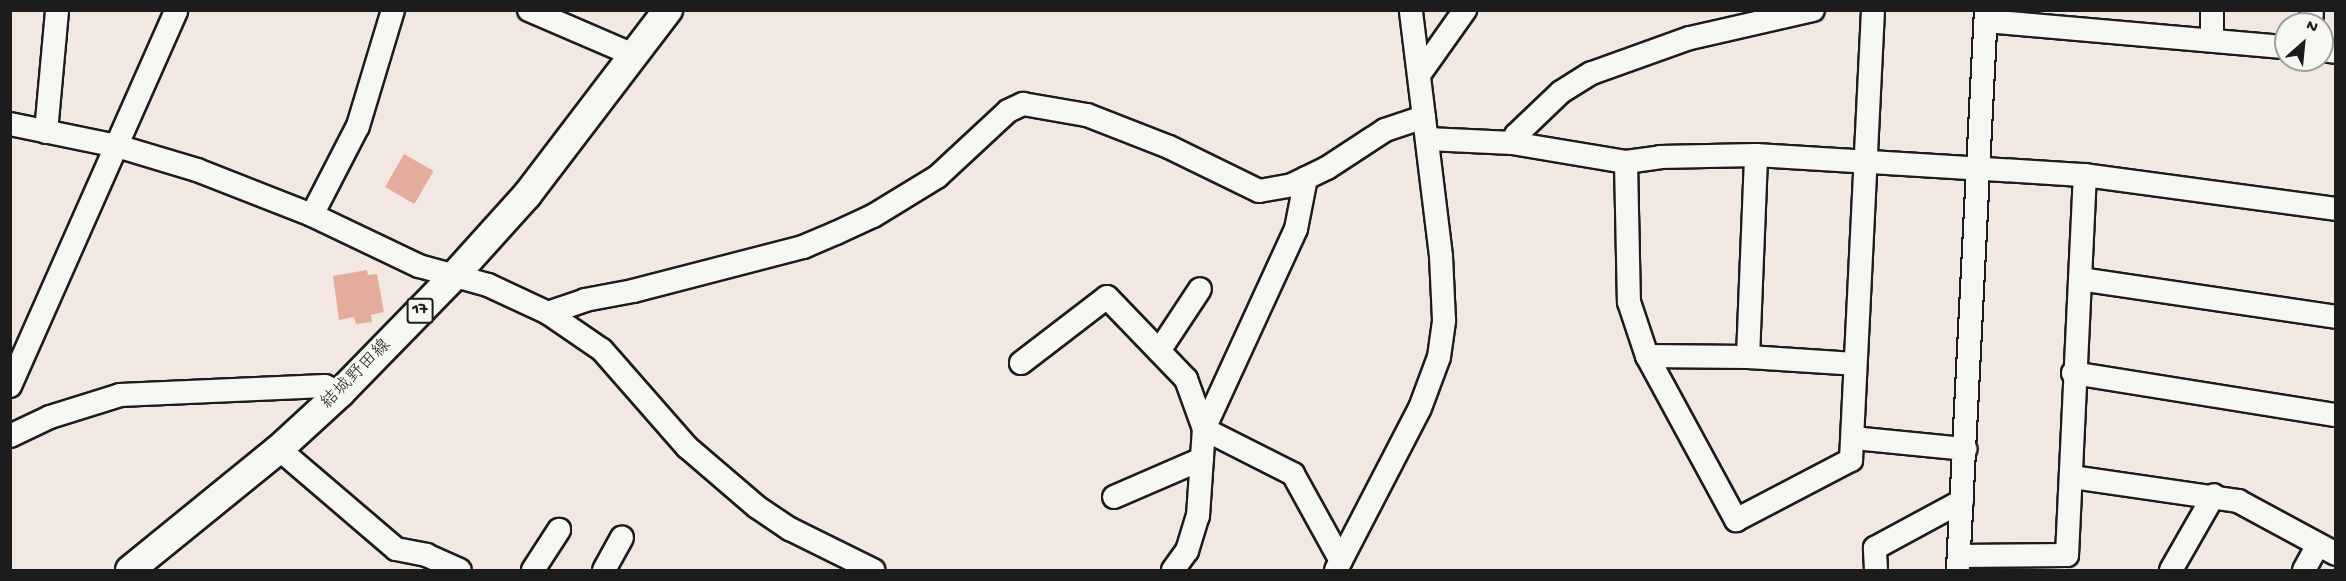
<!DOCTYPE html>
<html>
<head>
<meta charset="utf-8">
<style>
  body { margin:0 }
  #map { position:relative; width:2346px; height:581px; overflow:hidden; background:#f2e7e1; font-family:"Gochi Hand","Klee One",sans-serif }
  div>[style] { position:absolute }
  .building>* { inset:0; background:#e4ac9d; transform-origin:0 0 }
  .roads { filter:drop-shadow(2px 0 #1c1c1c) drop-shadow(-2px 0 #1c1c1c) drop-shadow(0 2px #1c1c1c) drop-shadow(0 -2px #1c1c1c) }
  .minor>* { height:22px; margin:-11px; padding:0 11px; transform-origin:11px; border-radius:11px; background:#f6f6f2 }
  .major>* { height:28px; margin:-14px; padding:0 14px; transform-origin:14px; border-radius:14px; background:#f6f6f2 }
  span { translate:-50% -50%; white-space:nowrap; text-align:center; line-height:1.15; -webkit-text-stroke:4.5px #f6f6f2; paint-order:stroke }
  .shield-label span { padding:2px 4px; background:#f6f6f2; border:2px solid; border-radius:4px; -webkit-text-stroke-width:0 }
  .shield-label { font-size:16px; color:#1c1c1c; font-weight:700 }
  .street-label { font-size:18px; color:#1c1c1c }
  .frame { position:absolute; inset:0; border:12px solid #1c1c1c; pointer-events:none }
  .north { position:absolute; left:2274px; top:12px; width:60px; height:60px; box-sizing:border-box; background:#f6f6f2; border:2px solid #9f9f9c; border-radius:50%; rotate:27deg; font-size:16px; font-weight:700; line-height:24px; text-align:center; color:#1c1c1c }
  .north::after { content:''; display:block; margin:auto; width:21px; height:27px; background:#1c1c1c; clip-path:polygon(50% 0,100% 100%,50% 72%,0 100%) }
</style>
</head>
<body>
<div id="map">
  <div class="building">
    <i style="left:404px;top:154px;width:34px;height:38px;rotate:30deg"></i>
    <i style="clip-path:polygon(367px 270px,368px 275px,377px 274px,384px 312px,371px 315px,372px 322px,356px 324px,354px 317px,339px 320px,333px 276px)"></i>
  </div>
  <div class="roads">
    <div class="minor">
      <i style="left:529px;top:10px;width:116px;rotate:23.3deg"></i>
      <i style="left:1986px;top:21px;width:301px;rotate:5deg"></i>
      <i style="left:2311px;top:24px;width:14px;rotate:-86deg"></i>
      <i style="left:2212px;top:39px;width:29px;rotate:-90deg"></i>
      <i style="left:2322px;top:50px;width:14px;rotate:8deg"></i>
      <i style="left:1419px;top:75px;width:80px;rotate:-54.7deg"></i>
      <i style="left:10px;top:124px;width:109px;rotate:11.6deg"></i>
      <i style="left:117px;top:146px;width:84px;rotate:16.7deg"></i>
      <i style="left:197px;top:170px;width:123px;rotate:21.4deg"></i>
      <i style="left:312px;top:215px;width:119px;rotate:25.5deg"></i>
      <i style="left:419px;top:266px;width:72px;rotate:15.4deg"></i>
      <i style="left:488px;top:285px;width:66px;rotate:25deg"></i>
      <i style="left:548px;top:313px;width:65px;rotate:34.4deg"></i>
      <i style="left:602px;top:350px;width:129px;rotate:48.8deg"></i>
      <i style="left:687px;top:447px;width:92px;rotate:40.6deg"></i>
      <i style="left:757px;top:507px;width:40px;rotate:34deg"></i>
      <i style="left:790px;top:529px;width:93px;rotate:26.3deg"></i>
      <i style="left:46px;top:132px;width:122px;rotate:-84.8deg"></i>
      <i style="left:1428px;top:139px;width:84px;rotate:2.7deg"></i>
      <i style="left:1512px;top:143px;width:116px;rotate:9.5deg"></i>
      <i style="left:1626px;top:162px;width:34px;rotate:-8deg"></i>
      <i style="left:1660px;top:157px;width:96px;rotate:-1.2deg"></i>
      <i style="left:1756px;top:155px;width:330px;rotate:3.5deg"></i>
      <i style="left:2085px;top:175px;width:253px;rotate:7.7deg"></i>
      <i style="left:1512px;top:143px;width:9px;rotate:-63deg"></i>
      <i style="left:1516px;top:135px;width:62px;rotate:-43.7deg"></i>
      <i style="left:1561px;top:92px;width:36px;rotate:-32deg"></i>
      <i style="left:1592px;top:73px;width:104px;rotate:-19.7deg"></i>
      <i style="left:1690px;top:38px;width:126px;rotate:-12.8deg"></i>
      <i style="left:1626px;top:162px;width:140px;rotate:88.8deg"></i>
      <i style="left:1629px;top:302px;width:57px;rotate:71.6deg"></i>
      <i style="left:1647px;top:356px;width:187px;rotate:61.5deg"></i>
      <i style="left:1736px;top:520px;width:130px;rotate:-27.6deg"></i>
      <i style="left:1851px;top:460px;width:451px;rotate:-87.2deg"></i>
      <i style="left:312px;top:215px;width:100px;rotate:-62.7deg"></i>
      <i style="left:358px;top:126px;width:121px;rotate:-73.2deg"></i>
      <i style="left:2080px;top:279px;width:259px;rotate:8.4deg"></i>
      <i style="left:548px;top:313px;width:39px;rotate:-19deg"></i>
      <i style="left:585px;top:300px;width:49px;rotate:-10.6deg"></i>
      <i style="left:633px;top:291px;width:176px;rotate:-14.5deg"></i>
      <i style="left:803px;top:247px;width:36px;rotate:-23deg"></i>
      <i style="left:836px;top:233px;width:41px;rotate:-24.7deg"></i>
      <i style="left:873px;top:216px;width:75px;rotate:-31.4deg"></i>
      <i style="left:937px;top:177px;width:97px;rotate:-42.9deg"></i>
      <i style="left:1008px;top:111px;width:17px;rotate:-25deg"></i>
      <i style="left:1023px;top:104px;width:65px;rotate:9.8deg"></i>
      <i style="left:1087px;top:115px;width:88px;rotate:21.3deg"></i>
      <i style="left:1169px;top:147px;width:100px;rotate:26.1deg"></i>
      <i style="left:1259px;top:191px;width:34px;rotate:-10deg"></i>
      <i style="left:1292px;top:185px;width:39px;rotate:-26deg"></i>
      <i style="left:1327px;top:168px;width:69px;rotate:-33.2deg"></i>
      <i style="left:1385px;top:130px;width:41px;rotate:-18.4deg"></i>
      <i style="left:1159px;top:351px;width:74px;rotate:-56.5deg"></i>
      <i style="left:1647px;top:356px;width:101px;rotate:0.6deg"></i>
      <i style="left:1748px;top:357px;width:107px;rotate:3.7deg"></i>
      <i style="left:1748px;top:357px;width:202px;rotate:-87.7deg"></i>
      <i style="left:1021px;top:363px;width:108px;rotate:-37.5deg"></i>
      <i style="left:1107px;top:297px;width:114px;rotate:46.1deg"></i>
      <i style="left:1186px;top:379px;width:53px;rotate:70.2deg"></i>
      <i style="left:1204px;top:429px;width:100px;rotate:26.8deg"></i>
      <i style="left:1293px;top:474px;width:99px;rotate:61.1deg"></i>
      <i style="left:2073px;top:373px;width:266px;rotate:9.1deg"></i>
      <i style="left:10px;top:386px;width:411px;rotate:-66.1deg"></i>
      <i style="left:10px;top:436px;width:44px;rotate:-25.4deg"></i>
      <i style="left:50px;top:417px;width:73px;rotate:-17.4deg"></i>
      <i style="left:120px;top:395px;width:205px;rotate:-2.5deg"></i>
      <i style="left:325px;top:386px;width:17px;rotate:25deg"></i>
      <i style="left:1853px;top:438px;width:113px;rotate:5.6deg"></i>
      <i style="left:279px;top:449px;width:154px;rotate:40.5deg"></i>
      <i style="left:396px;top:549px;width:31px;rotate:11deg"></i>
      <i style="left:426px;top:555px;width:37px;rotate:24deg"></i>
      <i style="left:2072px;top:477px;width:168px;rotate:8.2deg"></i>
      <i style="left:2238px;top:501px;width:111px;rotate:28.4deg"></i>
      <i style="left:1114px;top:497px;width:96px;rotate:-23.4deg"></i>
      <i style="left:1959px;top:556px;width:108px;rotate:-0.5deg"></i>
      <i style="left:2067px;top:555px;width:380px;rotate:-87.3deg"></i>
      <i style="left:533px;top:570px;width:48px;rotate:-57deg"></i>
      <i style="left:604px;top:570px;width:37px;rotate:-61deg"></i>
      <i style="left:1173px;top:570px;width:24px;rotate:-54deg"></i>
      <i style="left:1187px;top:551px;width:37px;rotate:-73deg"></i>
      <i style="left:1198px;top:516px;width:87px;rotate:-86.1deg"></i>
      <i style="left:1204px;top:429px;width:220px;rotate:-65.3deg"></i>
      <i style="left:1296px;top:229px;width:52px;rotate:-78.9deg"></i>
      <i style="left:1336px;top:570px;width:182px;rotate:-62.6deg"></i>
      <i style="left:1420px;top:408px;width:54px;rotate:-69.6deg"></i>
      <i style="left:1439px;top:357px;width:37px;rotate:-82deg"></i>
      <i style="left:1444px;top:320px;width:64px;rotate:-92.7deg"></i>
      <i style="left:1441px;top:256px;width:248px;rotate:-97deg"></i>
      <i style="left:1876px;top:570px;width:22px;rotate:-93deg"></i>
      <i style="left:1875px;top:548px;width:99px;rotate:-28.4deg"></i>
      <i style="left:1958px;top:570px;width:561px;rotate:-87.14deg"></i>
      <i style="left:2171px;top:570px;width:86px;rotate:-60.2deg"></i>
      <i style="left:2304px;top:570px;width:26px;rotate:-61deg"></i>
    </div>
    <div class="major">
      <i style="left:130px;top:570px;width:192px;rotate:-39.1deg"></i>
      <i style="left:279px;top:449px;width:83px;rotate:-42.6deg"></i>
      <i style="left:340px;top:393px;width:163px;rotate:-45.7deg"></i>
      <i style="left:454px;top:276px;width:109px;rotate:-48deg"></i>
      <i style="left:527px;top:195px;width:233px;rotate:-52.7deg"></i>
    </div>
  </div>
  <div class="shield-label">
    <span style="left:420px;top:311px">17</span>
  </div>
  <div class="street-label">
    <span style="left:357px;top:375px;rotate:-45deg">結城野田線</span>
  </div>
  <div class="frame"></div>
  <div class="north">N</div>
</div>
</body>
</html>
